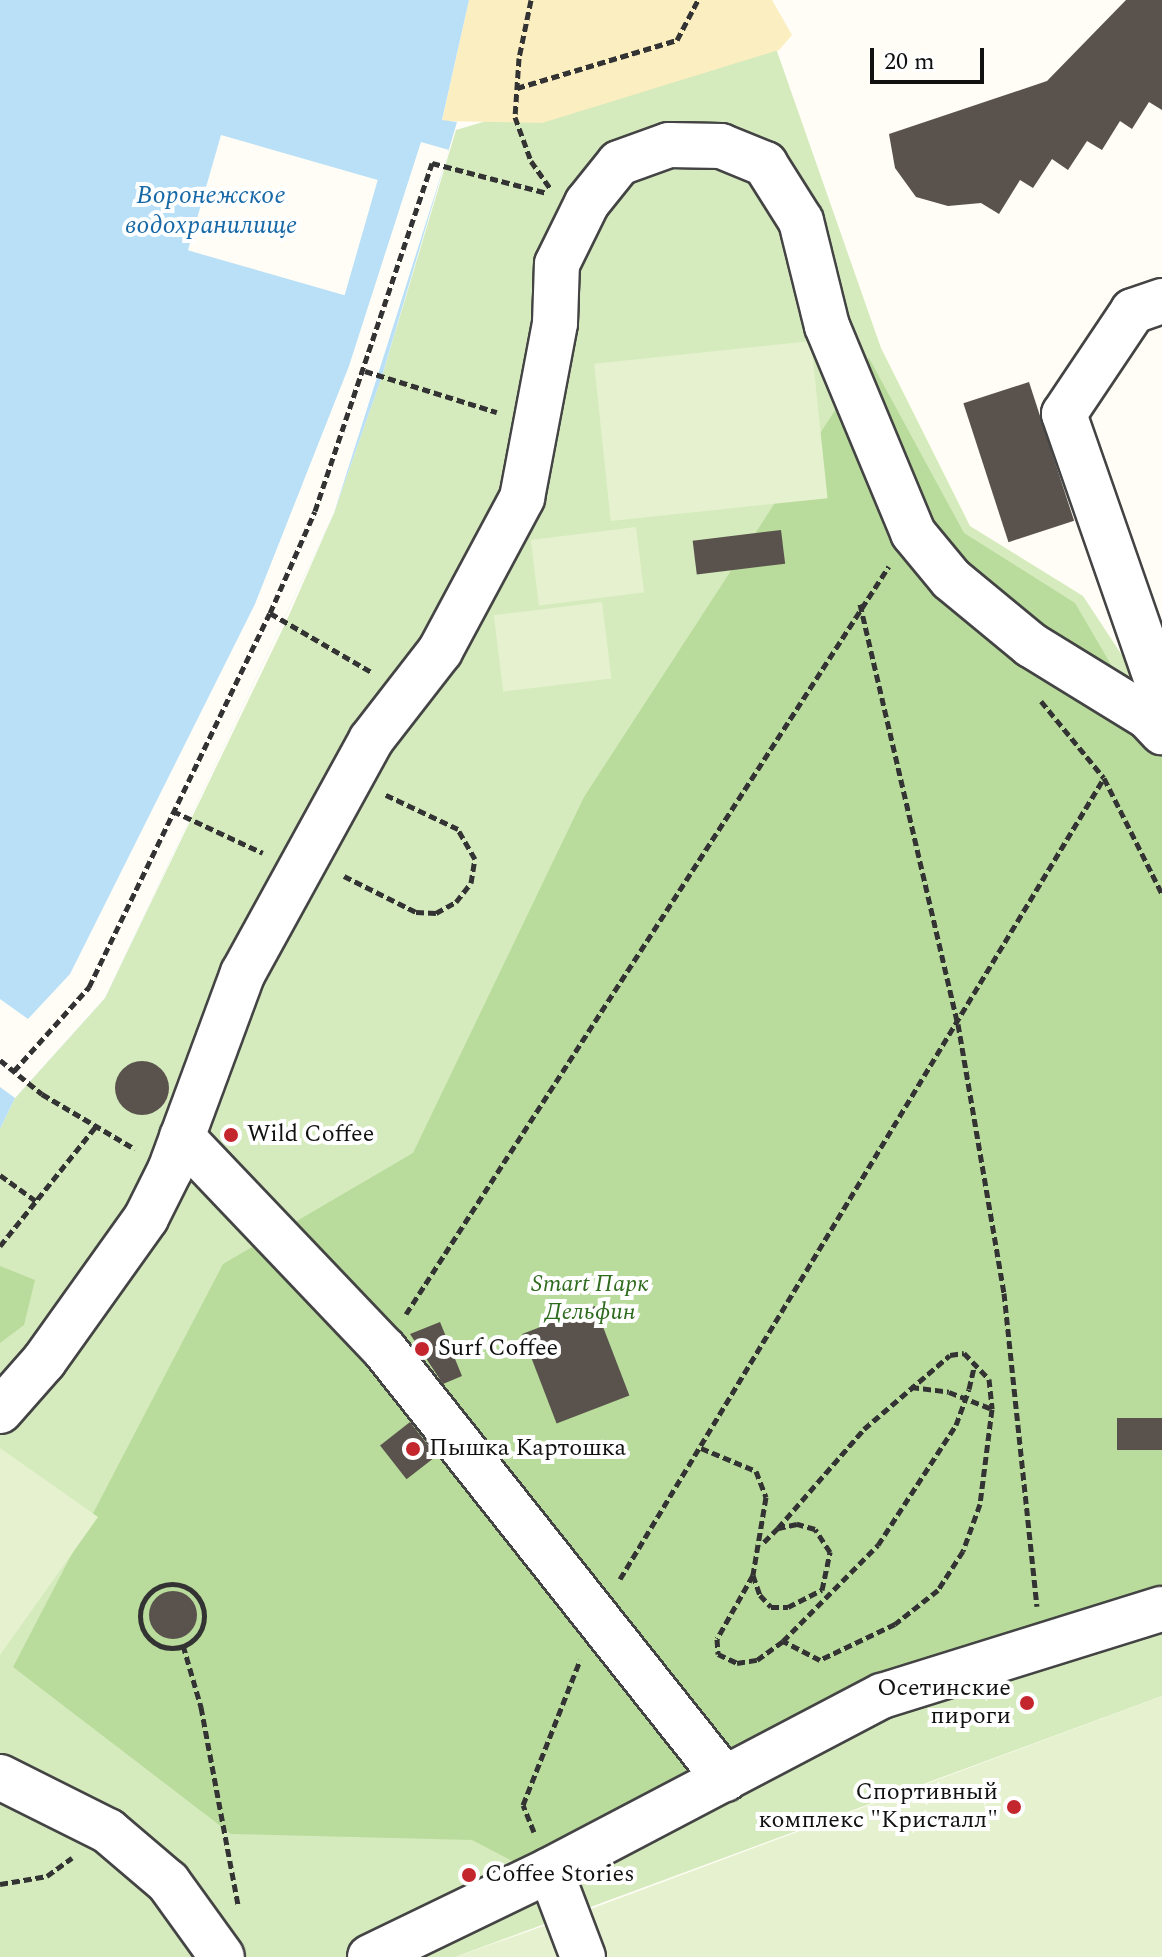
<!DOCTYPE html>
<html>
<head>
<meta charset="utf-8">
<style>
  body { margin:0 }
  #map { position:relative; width:1162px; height:1957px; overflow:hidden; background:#fffdf5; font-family:Spectral,serif }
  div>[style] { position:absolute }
  .green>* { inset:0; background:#d5ebbd }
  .forest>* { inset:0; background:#b9dc9c }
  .sand>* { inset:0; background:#fbeec1 }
  .pitch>* { inset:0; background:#e6f2cf; transform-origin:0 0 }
  .water>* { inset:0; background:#b9e0f7 }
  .pier>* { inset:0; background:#fffdf5; transform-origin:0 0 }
  .building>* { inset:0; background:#5a524d; transform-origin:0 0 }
  .round { border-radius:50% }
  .path>* { height:5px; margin-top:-2.5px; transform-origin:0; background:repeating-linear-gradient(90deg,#333 0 8px,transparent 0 12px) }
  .path>.ring { margin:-2.5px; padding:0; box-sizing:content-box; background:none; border:5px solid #333; border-radius:50% }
  .roads { filter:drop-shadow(2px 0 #444) drop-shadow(-2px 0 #444) drop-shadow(0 2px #444) drop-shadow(0 -2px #444) }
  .minor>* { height:44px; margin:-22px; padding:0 22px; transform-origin:22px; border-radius:22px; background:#fff }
  .path-bridge>* { height:5px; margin-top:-2.5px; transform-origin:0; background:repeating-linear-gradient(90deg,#333 0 8px,transparent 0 12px) }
  .dots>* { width:22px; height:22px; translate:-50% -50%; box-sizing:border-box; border:4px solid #fff; border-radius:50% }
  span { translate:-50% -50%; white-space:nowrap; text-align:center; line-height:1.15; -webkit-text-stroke:8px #fff; paint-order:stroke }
  .poi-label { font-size:24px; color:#111 }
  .left { translate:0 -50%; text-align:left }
  .right { translate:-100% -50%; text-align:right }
  .park-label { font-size:24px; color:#2f6b1f; font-style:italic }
  .water-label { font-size:26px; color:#1768a6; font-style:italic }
  .scale { position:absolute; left:870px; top:48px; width:114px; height:36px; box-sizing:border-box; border:4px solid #111; border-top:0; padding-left:10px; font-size:24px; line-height:28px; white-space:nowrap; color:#111; -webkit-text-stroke:6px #fff; paint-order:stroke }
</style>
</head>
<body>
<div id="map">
  <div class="green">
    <i style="clip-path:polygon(772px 37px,881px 348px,970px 526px,1083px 596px,1162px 716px,1162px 1696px,455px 1957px,0 1957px,0 1129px,15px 1098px,105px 998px,286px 622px,334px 513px,382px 376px,456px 130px)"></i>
  </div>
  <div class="forest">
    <i style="clip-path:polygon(869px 358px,964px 533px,1075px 603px,1162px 752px,1162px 1593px,524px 1867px,472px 1840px,231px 1834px,13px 1667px,223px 1264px,413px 1153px,584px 797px)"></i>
    <i style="clip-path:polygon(0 1266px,35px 1280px,24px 1325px,0 1343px)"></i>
  </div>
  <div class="sand">
    <i style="clip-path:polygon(469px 0,772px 0,792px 35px,779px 50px,542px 123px,442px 121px)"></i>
  </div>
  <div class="pitch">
    <i style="left:811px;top:341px;width:158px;height:218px;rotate:84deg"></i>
    <i style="left:636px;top:527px;width:66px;height:106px;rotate:83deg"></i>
    <i style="left:602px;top:602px;width:77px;height:109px;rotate:83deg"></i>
    <i style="clip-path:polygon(0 1448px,98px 1517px,0 1655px)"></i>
    <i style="clip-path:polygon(1162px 1696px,1162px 1957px,455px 1957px,569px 1917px)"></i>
  </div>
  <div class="water">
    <i style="clip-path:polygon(0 0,469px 0,442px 120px,457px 122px,382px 376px,334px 513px,105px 998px,15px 1098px,0 1129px)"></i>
  </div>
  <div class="pier">
    <i style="left:221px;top:135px;width:163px;height:120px;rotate:16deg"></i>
    <i style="clip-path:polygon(421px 142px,449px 150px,334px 513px,105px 998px,15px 1098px,0 1087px,0 999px,28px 1019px,70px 974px,255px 604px,349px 366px)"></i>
  </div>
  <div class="building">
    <i style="clip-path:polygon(1126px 0,1162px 0,1162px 110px,1149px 102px,1132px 129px,1120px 121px,1102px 150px,1087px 141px,1068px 170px,1052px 159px,1033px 188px,1020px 180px,999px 214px,981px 203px,948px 206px,916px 197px,895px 168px,889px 134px,1047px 81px)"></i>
    <i style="left:1029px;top:382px;width:146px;height:69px;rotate:72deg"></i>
    <i style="left:781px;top:530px;width:34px;height:89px;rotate:83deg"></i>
    <i class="round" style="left:115px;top:1061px;width:54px;height:54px"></i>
    <i style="left:595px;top:1306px;width:96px;height:78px;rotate:69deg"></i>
    <i style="clip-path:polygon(440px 1322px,462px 1376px,443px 1384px,410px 1334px)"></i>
    <i style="left:1162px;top:1418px;width:32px;height:45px;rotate:90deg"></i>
    <i style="left:410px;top:1422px;width:43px;height:38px;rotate:52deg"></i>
    <i class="round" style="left:149px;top:1591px;width:48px;height:48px"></i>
  </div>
  <div class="path">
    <i style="left:531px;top:0;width:59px;rotate:101.7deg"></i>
    <i style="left:519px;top:58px;width:59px;rotate:93.9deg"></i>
    <i style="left:515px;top:117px;width:47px;rotate:70deg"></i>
    <i style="left:531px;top:161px;width:33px;rotate:55deg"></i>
    <i style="left:517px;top:88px;width:167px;rotate:-16.7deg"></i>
    <i style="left:677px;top:40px;width:45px;rotate:-62.3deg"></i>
    <i style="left:365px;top:371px;width:138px;rotate:17.3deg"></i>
    <i style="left:860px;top:604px;width:431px;rotate:76.9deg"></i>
    <i style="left:958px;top:1024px;width:273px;rotate:80.3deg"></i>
    <i style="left:1004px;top:1293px;width:315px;rotate:84deg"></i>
    <i style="left:270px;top:613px;width:119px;rotate:30.2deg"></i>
    <i style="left:1041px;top:701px;width:99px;rotate:50.7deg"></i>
    <i style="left:1104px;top:778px;width:130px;rotate:63.4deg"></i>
    <i style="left:173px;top:811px;width:99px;rotate:25deg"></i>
    <i style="left:344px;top:876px;width:80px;rotate:26.6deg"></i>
    <i style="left:416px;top:912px;width:20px;rotate:3deg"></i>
    <i style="left:436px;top:913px;width:23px;rotate:-29deg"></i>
    <i style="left:456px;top:902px;width:24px;rotate:-52deg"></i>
    <i style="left:471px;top:883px;width:24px;rotate:-81deg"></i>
    <i style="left:475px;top:859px;width:34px;rotate:-120deg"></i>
    <i style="left:458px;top:829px;width:80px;rotate:-154.7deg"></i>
    <i style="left:0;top:1060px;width:54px;rotate:39deg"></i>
    <i style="left:42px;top:1094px;width:108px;rotate:30.6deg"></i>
    <i style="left:14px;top:1071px;width:113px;rotate:-48.2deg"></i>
    <i style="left:89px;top:987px;width:415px;rotate:-64.2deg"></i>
    <i style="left:270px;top:613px;width:111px;rotate:-66.2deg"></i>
    <i style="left:315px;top:511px;width:367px;rotate:-71.4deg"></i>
    <i style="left:432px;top:163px;width:119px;rotate:14.6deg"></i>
    <i style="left:0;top:1175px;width:44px;rotate:35.8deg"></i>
    <i style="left:0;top:1246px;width:154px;rotate:-51.3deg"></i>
    <i style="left:406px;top:1314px;width:890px;rotate:-57.15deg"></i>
    <i style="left:911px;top:1387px;width:38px;rotate:7deg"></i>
    <i style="left:949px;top:1392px;width:46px;rotate:21.6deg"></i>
    <i style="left:969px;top:1389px;width:27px;rotate:-77deg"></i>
    <i style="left:701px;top:1448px;width:60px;rotate:22.7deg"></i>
    <i style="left:756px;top:1471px;width:28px;rotate:69deg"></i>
    <i style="left:766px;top:1497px;width:79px;rotate:99.5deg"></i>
    <i style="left:753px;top:1575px;width:21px;rotate:71deg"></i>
    <i style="left:760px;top:1595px;width:16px;rotate:47deg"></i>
    <i style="left:771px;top:1607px;width:17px"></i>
    <i style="left:788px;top:1607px;width:38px;rotate:-27deg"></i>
    <i style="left:822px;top:1590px;width:39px;rotate:-78deg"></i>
    <i style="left:830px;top:1552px;width:27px;rotate:-123deg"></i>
    <i style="left:815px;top:1529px;width:19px;rotate:-164deg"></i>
    <i style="left:797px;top:1524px;width:19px;rotate:168deg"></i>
    <i style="left:778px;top:1528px;width:24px;rotate:135deg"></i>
    <i style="left:778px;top:1528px;width:131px;rotate:-49deg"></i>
    <i style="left:864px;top:1429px;width:113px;rotate:-40.7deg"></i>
    <i style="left:950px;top:1355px;width:14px;rotate:-8deg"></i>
    <i style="left:964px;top:1353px;width:36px;rotate:46deg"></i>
    <i style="left:989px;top:1379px;width:30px;rotate:84deg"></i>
    <i style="left:992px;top:1409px;width:96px;rotate:97.2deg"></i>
    <i style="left:980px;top:1504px;width:50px;rotate:109.9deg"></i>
    <i style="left:963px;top:1551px;width:46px;rotate:122.7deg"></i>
    <i style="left:938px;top:1590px;width:55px;rotate:141.7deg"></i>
    <i style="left:895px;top:1624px;width:83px;rotate:154.4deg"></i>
    <i style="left:820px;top:1660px;width:42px;rotate:-152.8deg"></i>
    <i style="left:753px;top:1575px;width:73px;rotate:119.4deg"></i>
    <i style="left:717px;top:1639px;width:15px;rotate:86deg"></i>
    <i style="left:718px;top:1654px;width:21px;rotate:25deg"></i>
    <i style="left:737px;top:1663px;width:20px;rotate:-9deg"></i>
    <i style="left:757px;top:1660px;width:32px;rotate:-36deg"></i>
    <i style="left:783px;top:1641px;width:135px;rotate:-45.3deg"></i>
    <i style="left:878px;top:1545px;width:143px;rotate:-57deg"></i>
    <i style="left:620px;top:1579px;width:936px;rotate:-58.86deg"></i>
    <i class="ring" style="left:140px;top:1584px;width:59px;height:59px"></i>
    <i style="left:183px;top:1645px;width:65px;rotate:73.8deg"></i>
    <i style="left:201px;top:1707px;width:201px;rotate:79.4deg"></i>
    <i style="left:534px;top:1832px;width:29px;rotate:-112deg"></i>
    <i style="left:523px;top:1805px;width:156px;rotate:-68.5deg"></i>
    <i style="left:0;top:1884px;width:48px;rotate:-9.7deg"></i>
    <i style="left:47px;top:1876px;width:31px;rotate:-36deg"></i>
  </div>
  <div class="roads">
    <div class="minor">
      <i style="left:1162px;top:301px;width:31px;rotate:161deg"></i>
      <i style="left:1133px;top:311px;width:124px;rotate:123.8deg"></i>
      <i style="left:1064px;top:414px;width:298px;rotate:70.8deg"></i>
      <i style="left:182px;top:1137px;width:293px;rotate:46.4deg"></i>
      <i style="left:384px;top:1349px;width:549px;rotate:51.58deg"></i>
      <i style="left:0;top:1411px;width:67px;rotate:-48.7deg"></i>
      <i style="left:44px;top:1361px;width:176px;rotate:-54.5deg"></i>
      <i style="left:146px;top:1218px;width:54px;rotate:-63.4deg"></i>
      <i style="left:170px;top:1170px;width:210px;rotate:-69.7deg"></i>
      <i style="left:243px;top:973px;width:266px;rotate:-61.2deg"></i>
      <i style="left:371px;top:740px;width:113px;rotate:-52.2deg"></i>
      <i style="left:440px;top:651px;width:174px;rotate:-61.8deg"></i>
      <i style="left:522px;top:498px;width:178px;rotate:-79.3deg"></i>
      <i style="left:555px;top:323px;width:59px;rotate:-88.1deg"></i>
      <i style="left:557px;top:264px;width:68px;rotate:-63.8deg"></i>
      <i style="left:587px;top:203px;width:51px;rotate:-51.3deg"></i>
      <i style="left:619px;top:163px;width:53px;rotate:-19.8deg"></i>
      <i style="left:669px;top:145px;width:52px;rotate:1.1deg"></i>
      <i style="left:721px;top:146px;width:48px;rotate:22.2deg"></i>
      <i style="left:765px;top:164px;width:67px;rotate:57.7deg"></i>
      <i style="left:801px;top:221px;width:108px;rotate:76.1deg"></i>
      <i style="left:827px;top:326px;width:224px;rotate:67.4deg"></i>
      <i style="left:913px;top:533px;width:60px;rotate:50.4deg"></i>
      <i style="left:951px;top:579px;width:104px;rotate:39.5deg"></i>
      <i style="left:1031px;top:645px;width:137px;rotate:31.6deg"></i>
      <i style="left:1148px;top:717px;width:21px;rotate:47deg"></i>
      <i style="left:0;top:1777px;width:121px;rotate:26.6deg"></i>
      <i style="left:108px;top:1831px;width:79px;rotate:40.4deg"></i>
      <i style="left:168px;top:1882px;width:92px;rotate:54.2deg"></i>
      <i style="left:550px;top:1870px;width:93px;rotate:69.2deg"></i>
      <i style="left:370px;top:1957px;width:200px;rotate:-25.8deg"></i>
      <i style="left:550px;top:1870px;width:375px;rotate:-27.7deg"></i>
      <i style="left:882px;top:1696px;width:293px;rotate:-17.3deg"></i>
    </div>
  </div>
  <div class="path-bridge">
    <i style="left:956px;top:1425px;width:38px;rotate:-70deg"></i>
  </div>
  <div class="dots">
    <i style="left:231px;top:1135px;background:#c4262e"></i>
    <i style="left:422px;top:1349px;background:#c4262e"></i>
    <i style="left:413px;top:1449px;background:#c4262e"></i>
    <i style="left:1027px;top:1703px;background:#c4262e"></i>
    <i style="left:1014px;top:1807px;background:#c4262e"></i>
    <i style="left:469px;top:1875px;background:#c4262e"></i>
  </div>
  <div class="poi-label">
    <span class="left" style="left:247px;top:1135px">Wild Coffee</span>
    <span class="left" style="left:438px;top:1349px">Surf Coffee</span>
    <span class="left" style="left:429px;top:1449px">Пышка Картошка</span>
    <span class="right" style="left:1011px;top:1703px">Осетинские<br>пироги</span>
    <span class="right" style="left:998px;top:1807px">Спортивный<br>комплекс "Кристалл"</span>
    <span class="left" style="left:485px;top:1875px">Coffee Stories</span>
  </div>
  <div class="park-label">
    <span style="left:590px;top:1299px">Smart Парк<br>Дельфин</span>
  </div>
  <div class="water-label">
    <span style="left:211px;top:211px">Воронежское<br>водохранилище</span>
  </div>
  <div class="scale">20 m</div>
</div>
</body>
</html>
